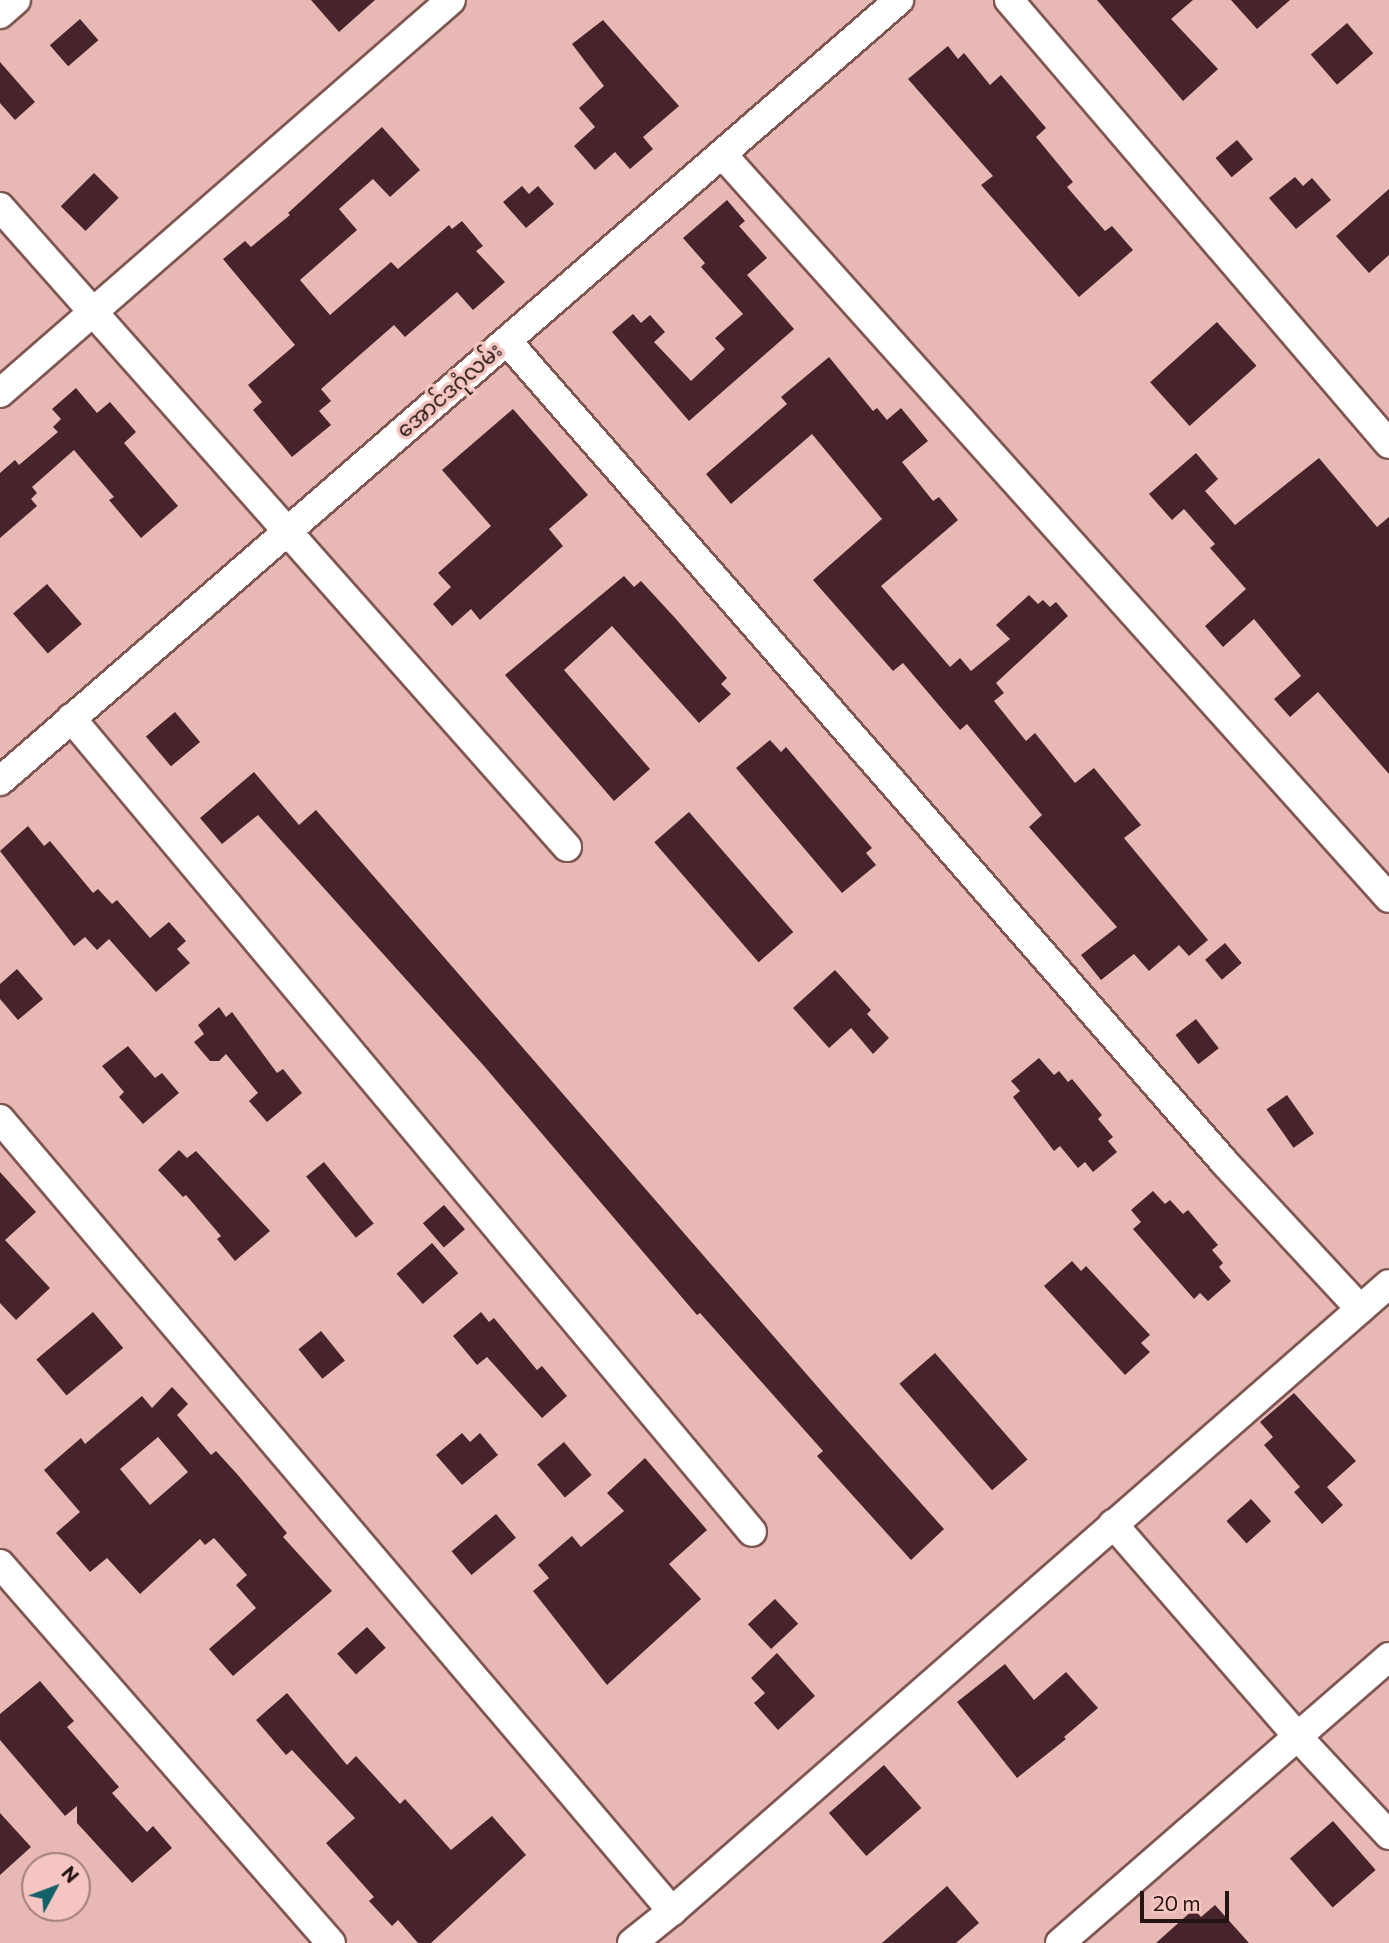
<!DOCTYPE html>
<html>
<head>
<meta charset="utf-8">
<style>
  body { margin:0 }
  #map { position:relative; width:1389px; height:1943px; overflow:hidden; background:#e8b9b4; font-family:Commissioner,"Noto Sans Myanmar",sans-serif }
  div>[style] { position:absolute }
  .building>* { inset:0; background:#47242c; transform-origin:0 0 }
  .roads { filter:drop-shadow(2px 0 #7f5652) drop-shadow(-2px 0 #7f5652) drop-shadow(0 2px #7f5652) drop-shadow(0 -2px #7f5652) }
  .street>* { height:28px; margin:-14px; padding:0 14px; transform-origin:14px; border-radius:14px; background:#fff }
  span { translate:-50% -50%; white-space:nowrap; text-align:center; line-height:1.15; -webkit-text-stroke:7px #f5c6c1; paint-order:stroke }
  .street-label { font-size:21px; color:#241412 }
  .north { position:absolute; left:21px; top:1852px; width:70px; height:70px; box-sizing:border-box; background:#f5c6c1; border:2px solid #a17f7b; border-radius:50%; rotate:49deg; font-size:19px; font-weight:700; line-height:28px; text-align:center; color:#241412 }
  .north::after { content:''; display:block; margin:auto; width:24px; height:32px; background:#126169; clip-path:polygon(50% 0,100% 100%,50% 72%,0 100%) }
  .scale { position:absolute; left:1140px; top:1891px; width:89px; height:32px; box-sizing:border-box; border:4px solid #241412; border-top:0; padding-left:9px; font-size:21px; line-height:24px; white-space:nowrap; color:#241412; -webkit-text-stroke:5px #f5c6c1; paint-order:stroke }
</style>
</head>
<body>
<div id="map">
  <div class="building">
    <i style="clip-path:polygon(311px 0,375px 0,339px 32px)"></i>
    <i style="clip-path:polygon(1097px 0,1193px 0,1171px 19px,1218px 69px,1183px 101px)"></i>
    <i style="clip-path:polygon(1231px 0,1290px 0,1257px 29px)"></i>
    <i style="left:80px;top:19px;width:28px;height:40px;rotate:49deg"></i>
    <i style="clip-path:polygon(603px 20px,679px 106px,643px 137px,653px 149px,630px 169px,615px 152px,595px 170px,574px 146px,595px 127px,579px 108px,604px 86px,572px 44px)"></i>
    <i style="left:1347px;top:23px;width:40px;height:48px;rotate:49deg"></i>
    <i style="clip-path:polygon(948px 46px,958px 59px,964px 53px,990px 85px,1001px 75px,1046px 128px,1036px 137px,1073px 182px,1067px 187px,1105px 231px,1112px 226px,1133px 250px,1079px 297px,981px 185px,993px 176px,908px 79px)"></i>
    <i style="clip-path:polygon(0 62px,35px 102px,15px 120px,0 103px)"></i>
    <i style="clip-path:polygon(382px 127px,420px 170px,390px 197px,373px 179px,339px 209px,357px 230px,300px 280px,330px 315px,391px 262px,398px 269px,449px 225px,452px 229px,462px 221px,483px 246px,476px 251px,505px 282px,473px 310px,457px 292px,405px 337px,394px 325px,321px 389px,331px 401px,319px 411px,331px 425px,292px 457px,253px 410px,262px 402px,248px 385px,295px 345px,223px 259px,245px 241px,251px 247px,290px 215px,288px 213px)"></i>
    <i style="left:1237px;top:140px;width:25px;height:28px;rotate:50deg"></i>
    <i style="left:94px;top:173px;width:35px;height:47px;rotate:45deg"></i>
    <i style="clip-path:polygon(1295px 177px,1303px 186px,1312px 178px,1331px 200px,1296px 229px,1269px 198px)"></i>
    <i style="clip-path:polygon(522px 186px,529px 194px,538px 186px,554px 204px,526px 228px,503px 202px)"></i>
    <i style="clip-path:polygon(1389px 189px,1389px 255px,1369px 273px,1336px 236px)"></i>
    <i style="clip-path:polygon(727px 200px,745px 221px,739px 226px,767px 258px,747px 275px,794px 329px,689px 421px,612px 332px,633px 314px,641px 323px,650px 315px,665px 332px,654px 342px,691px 381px,725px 349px,715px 338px,743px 314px,701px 267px,705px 263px,683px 238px)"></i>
    <i style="left:1217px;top:322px;width:59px;height:90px;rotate:48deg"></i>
    <i style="clip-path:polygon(829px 357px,873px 411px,877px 408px,887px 420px,901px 408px,928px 441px,902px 462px,933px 501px,939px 497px,958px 520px,881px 586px,950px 667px,960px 658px,971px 671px,1010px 639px,996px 625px,1029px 595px,1038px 604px,1043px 600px,1050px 607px,1056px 602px,1068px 616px,996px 683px,1004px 693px,994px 701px,1026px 741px,1035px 733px,1075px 783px,1094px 768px,1141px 825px,1124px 838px,1208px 940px,1189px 956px,1179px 945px,1149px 971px,1134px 954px,1101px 980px,1081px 955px,1117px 927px,1029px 827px,1042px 815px,967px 724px,960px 730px,903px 663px,893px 671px,813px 580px,882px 519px,812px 434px,731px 504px,706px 474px,787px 404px,781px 397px)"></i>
    <i style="clip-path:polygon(76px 388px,97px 413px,110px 402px,136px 432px,124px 443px,178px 506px,141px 538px,109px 500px,114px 497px,74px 450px,32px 487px,37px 493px,31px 499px,37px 506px,0 538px,0 473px,15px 460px,19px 465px,58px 432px,53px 427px,61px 419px,52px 409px)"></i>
    <i style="clip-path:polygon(513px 409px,588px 495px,549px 529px,563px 546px,480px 620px,471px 609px,452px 626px,433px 604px,451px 587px,438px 573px,491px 526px,442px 470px)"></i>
    <i style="clip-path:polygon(1196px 453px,1218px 479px,1205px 491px,1235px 525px,1319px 458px,1377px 527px,1389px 517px,1389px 774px,1318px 692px,1290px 717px,1274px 699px,1301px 676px,1254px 619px,1223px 647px,1205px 626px,1246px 589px,1210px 548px,1215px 544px,1184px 509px,1172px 520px,1149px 494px)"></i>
    <i style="clip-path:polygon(624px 576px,634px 587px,641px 581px,676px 619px,727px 678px,721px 684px,731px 694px,699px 723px,612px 626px,564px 670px,650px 769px,614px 801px,505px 675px)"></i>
    <i style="left:47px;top:584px;width:53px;height:45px;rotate:49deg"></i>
    <i style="left:175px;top:712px;width:39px;height:38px;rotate:50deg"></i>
    <i style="clip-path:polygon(770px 740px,781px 752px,786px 747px,872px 848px,866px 853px,876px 865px,842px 893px,736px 768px)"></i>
    <i style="clip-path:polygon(254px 772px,299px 825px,316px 810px,836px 1408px,944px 1529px,911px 1560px,817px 1456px,823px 1451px,700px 1313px,697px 1315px,484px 1066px,258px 815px,222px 844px,200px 818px)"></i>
    <i style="left:689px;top:812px;width:159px;height:46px;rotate:49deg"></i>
    <i style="clip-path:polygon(28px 826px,44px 846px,50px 841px,93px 893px,98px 889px,112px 904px,117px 900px,150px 938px,169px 922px,186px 941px,177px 949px,190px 963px,156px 992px,109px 939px,97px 950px,85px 937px,74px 946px,0 851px)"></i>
    <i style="left:1225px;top:943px;width:26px;height:26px;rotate:50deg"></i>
    <i style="clip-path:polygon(17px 969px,43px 999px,18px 1020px,0 999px,0 984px)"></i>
    <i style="clip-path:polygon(835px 970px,871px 1010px,867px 1014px,889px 1038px,873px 1054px,851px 1028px,829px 1048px,793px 1008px)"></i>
    <i style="clip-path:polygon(219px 1007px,226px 1017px,232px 1012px,277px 1073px,283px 1069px,302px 1093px,267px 1122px,249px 1101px,258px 1093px,226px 1054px,219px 1061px,210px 1061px,194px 1042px,204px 1034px,198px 1025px)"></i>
    <i style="left:1196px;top:1019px;width:37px;height:26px;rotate:52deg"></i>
    <i style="clip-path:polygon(128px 1046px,155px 1078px,162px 1073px,179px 1093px,143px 1124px,119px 1097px,124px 1092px,102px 1066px)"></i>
    <i style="clip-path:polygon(1039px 1058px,1054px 1075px,1059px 1071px,1068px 1082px,1072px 1079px,1102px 1115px,1098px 1119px,1113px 1137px,1108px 1141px,1117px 1152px,1093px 1172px,1085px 1162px,1078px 1168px,1060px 1146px,1054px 1151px,1013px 1097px,1020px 1091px,1011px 1081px)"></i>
    <i style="left:1287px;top:1095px;width:47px;height:25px;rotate:55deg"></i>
    <i style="clip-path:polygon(179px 1150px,187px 1158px,196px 1151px,270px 1231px,235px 1261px,217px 1239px,221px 1236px,186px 1195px,183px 1197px,158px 1170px)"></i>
    <i style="left:324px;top:1162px;width:79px;height:23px;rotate:51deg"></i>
    <i style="clip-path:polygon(0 1172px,36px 1212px,5px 1240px,50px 1288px,16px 1320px,0 1303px)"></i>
    <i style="clip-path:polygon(1153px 1191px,1165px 1204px,1170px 1200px,1183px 1214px,1188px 1210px,1218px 1245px,1212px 1250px,1223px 1263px,1219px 1267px,1231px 1281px,1208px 1301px,1200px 1293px,1194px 1299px,1133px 1229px,1141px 1222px,1131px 1210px)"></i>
    <i style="left:444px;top:1205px;width:32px;height:28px;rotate:49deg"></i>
    <i style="left:432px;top:1243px;width:40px;height:47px;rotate:49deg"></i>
    <i style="clip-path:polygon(1072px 1261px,1081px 1271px,1086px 1266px,1150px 1335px,1141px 1343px,1150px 1352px,1125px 1375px,1044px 1286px)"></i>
    <i style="left:93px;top:1312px;width:47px;height:74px;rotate:50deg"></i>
    <i style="clip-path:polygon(481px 1312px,489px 1322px,494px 1318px,537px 1370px,542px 1366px,567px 1396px,542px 1418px,487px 1357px,477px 1365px,453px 1336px)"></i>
    <i style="left:321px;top:1331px;width:38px;height:29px;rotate:51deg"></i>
    <i style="left:935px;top:1353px;width:141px;height:47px;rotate:49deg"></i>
    <i style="clip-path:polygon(evenodd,172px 1387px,188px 1404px,177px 1415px,211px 1455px,216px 1451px,237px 1474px,287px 1533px,283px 1537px,332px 1591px,233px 1676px,209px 1649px,256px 1608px,236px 1585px,247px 1575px,214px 1538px,205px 1545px,200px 1539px,140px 1594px,107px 1558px,90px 1572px,56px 1533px,80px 1512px,44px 1470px,81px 1438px,85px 1444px,142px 1396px,152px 1408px,172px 1387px,158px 1437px,188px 1472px,150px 1505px,120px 1469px,158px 1437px)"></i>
    <i style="clip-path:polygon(1294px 1393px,1356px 1461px,1327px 1487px,1343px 1505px,1322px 1524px,1294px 1492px,1300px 1487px,1264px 1445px,1273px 1437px,1260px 1422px)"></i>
    <i style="clip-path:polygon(462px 1433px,470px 1442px,480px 1433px,498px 1455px,462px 1485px,436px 1455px)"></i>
    <i style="left:564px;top:1442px;width:43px;height:35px;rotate:50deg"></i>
    <i style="clip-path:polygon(645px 1458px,707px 1530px,669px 1564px,701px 1599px,607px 1685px,533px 1591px,549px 1578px,538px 1565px,572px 1536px,581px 1547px,624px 1511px,607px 1493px)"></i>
    <i style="left:1251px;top:1499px;width:30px;height:33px;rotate:48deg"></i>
    <i style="left:496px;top:1514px;width:31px;height:58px;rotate:50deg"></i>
    <i style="left:775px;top:1599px;width:34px;height:37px;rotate:47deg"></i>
    <i style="left:367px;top:1627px;width:28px;height:40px;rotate:48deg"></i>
    <i style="clip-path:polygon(777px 1653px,815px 1696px,778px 1730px,754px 1703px,765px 1693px,751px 1678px)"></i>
    <i style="clip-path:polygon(1005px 1664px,1034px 1700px,1066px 1672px,1098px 1708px,1064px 1737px,1066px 1739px,1017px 1778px,957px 1702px)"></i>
    <i style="clip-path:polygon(40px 1681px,74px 1721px,67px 1727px,119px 1787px,112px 1793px,147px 1832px,153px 1826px,172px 1848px,132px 1883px,77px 1823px,77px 1806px,65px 1816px,0 1740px,0 1714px)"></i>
    <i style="clip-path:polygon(287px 1693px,347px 1765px,356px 1756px,400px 1804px,405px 1799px,451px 1850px,492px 1816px,526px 1855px,431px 1943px,418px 1943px,398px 1920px,392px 1926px,369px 1901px,374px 1897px,326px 1843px,355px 1818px,292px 1750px,286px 1755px,256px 1720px)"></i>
    <i style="left:884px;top:1765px;width:57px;height:73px;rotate:49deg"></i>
    <i style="clip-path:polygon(0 1813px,31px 1847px,0 1875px)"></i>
    <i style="left:1333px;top:1821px;width:65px;height:57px;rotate:49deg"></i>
    <i style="clip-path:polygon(947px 1886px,979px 1923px,956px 1943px,882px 1943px)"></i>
    <i style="clip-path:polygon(1215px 1905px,1249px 1943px,1156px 1943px,1194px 1909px,1201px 1917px)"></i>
  </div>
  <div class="roads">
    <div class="street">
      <i style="left:1009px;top:0;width:584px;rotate:49.44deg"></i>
      <i style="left:0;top:14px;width:21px;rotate:-41deg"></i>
      <i style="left:722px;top:154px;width:999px;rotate:48.12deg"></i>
      <i style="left:0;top:207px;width:855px;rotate:48.46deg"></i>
      <i style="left:507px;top:341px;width:1091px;rotate:48.86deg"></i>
      <i style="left:1225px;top:1163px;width:199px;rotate:47.2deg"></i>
      <i style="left:0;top:393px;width:598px;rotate:-41.07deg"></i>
      <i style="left:71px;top:718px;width:1061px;rotate:50.08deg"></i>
      <i style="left:0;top:781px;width:1191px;rotate:-40.98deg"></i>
      <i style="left:0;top:1119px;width:1039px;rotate:49.69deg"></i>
      <i style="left:1113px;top:1524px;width:281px;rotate:49deg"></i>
      <i style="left:1297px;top:1736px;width:135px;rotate:47.1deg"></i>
      <i style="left:0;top:1564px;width:503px;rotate:48.87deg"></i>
      <i style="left:632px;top:1943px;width:51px;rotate:-38.7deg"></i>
      <i style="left:672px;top:1911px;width:952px;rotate:-41.17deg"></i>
      <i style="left:1060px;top:1943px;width:436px;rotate:-41deg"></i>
    </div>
  </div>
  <div class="street-label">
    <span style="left:449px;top:390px;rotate:-41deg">အောင်ဒဂုံလမ်း</span>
  </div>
  <div class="north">N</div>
  <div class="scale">20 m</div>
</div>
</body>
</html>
